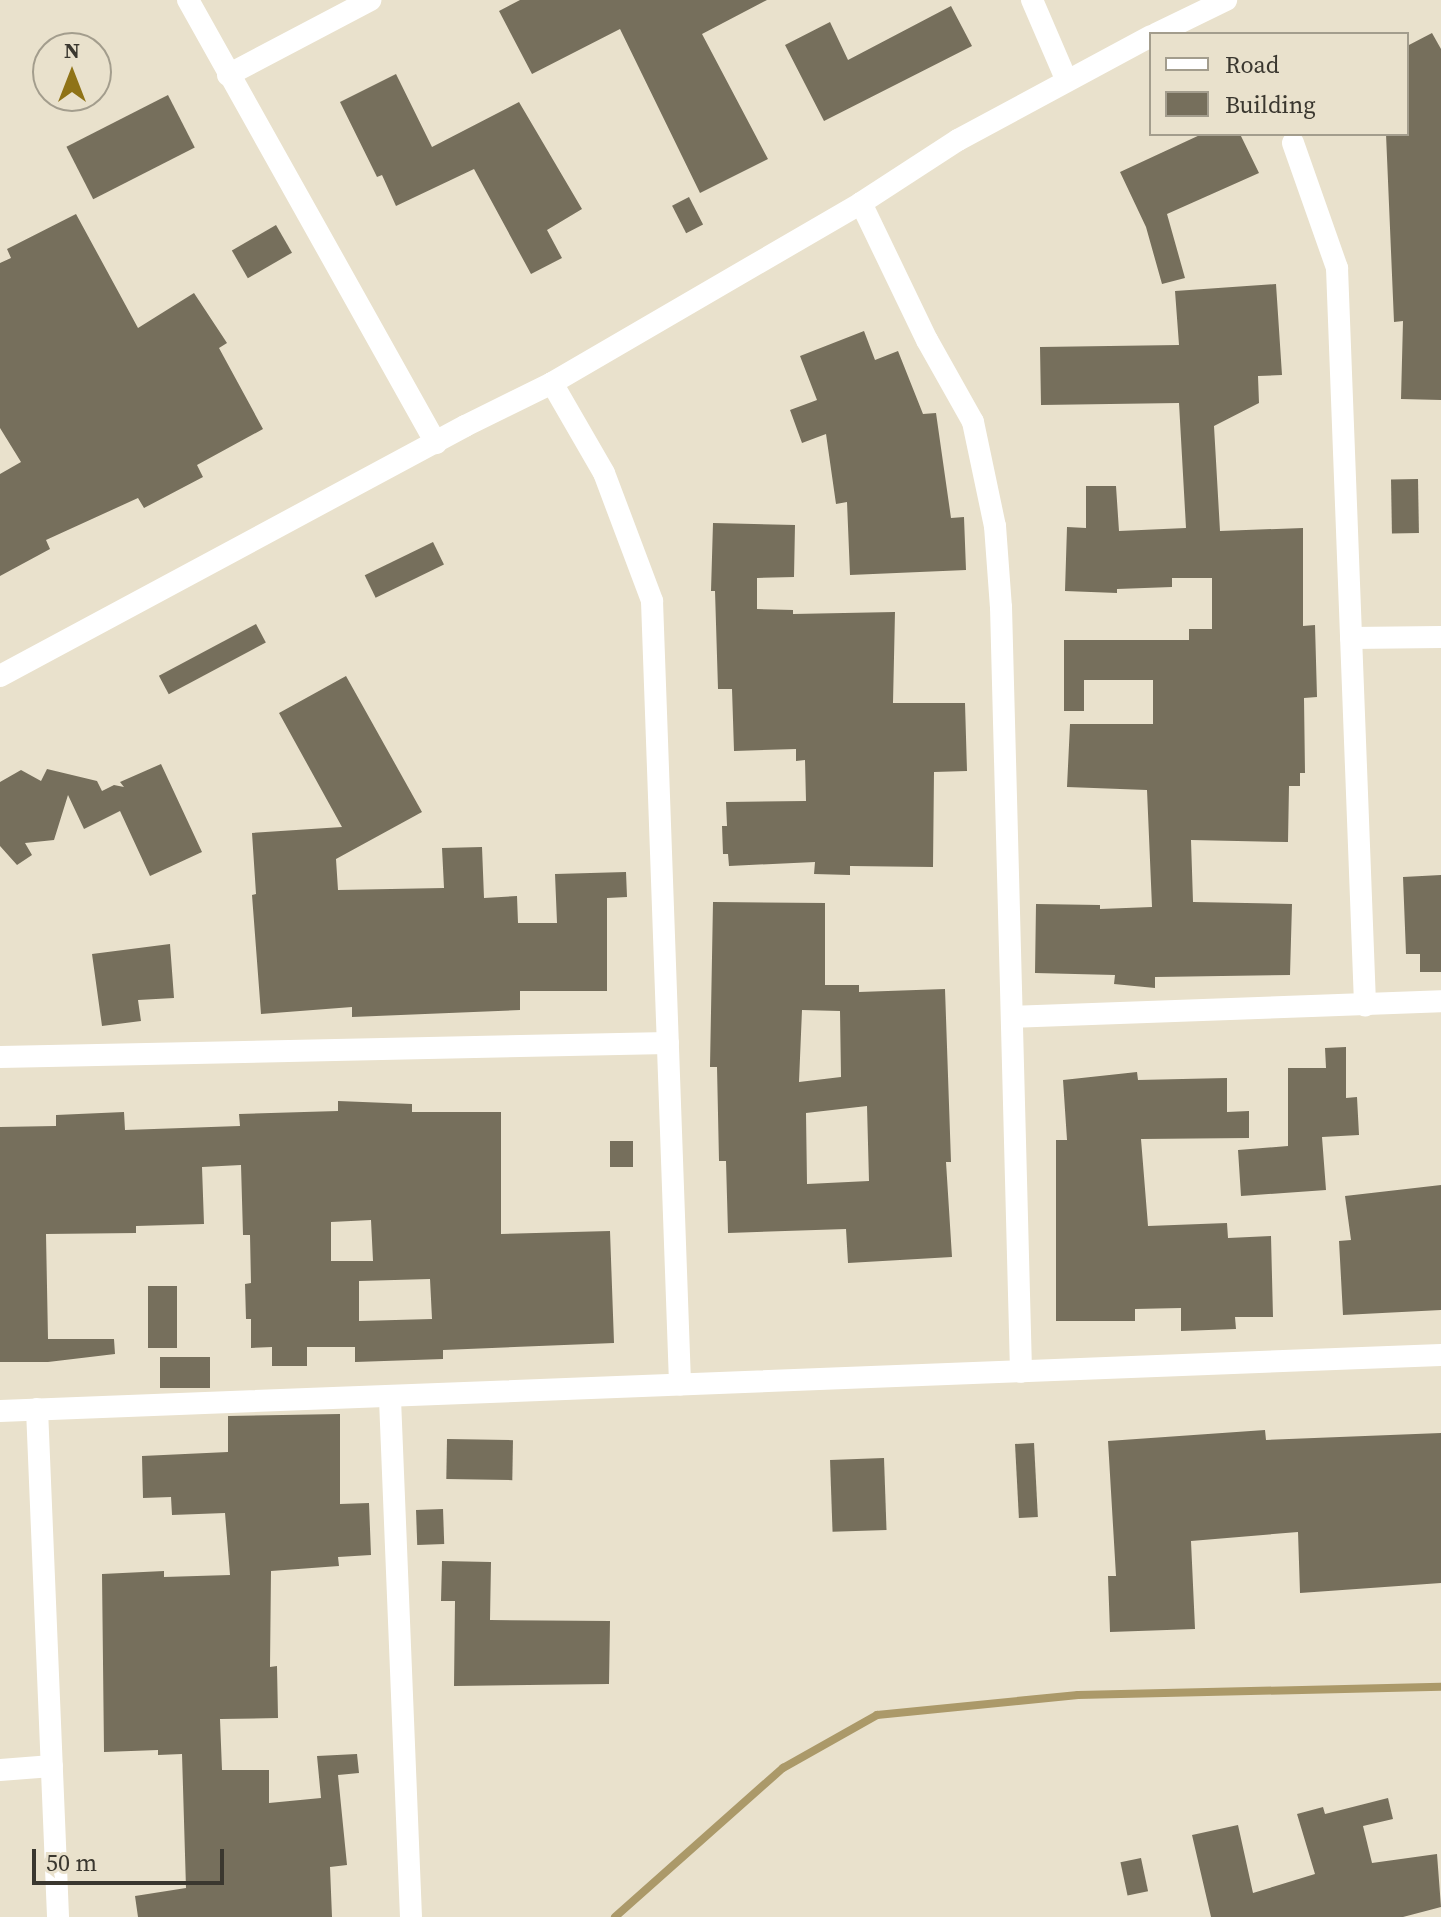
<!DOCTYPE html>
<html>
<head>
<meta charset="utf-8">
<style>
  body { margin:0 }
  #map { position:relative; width:1441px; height:1917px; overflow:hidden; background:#e9e1cc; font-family:"Source Serif 4",serif }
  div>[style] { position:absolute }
  .stream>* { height:8px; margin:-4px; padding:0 4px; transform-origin:4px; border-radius:4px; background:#ab9969 }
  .building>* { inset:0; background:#766f5c; transform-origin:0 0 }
  .street>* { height:22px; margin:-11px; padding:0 11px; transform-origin:11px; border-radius:11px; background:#fff }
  span { translate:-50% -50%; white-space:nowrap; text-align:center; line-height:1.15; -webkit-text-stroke:8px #e9e1cc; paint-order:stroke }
  .legend { position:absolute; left:1149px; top:32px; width:260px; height:104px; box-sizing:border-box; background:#e9e1cc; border:2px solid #a39d8d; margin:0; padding:10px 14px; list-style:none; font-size:24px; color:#3a372f }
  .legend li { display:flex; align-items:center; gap:16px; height:40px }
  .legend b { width:40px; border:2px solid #a39d8d }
  .north { position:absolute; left:32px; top:32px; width:80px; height:80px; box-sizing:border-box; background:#e9e1cc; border:2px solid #a39d8d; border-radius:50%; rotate:0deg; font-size:22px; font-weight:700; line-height:32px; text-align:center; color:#3a372f }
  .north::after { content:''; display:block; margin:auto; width:28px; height:36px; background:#8f7317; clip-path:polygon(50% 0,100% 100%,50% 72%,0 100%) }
  .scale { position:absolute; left:32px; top:1849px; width:192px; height:36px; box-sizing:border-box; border:4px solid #3a372f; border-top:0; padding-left:10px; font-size:24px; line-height:28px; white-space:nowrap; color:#3a372f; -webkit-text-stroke:6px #e9e1cc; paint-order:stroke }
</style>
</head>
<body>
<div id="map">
  <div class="stream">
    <i style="left:615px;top:1917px;width:225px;rotate:-41.6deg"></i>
    <i style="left:783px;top:1768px;width:108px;rotate:-29.4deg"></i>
    <i style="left:877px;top:1715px;width:202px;rotate:-5.7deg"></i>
    <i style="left:1078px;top:1695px;width:363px;rotate:-1.3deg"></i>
  </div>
  <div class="building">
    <i style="clip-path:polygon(520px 0,767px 0,702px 34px,768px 159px,700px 193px,620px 29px,532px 74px,499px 11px)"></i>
    <i style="clip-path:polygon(951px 6px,972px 46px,824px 121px,785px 45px,830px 22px,848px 60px)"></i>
    <i style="clip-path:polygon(1432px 33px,1441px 49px,1441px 400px,1401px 399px,1403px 321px,1394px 322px,1386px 134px,1407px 134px,1407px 46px)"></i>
    <i style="clip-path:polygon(396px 74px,432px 147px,519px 102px,582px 209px,547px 230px,562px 258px,531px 274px,474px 169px,396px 206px,382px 175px,377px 177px,340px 102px)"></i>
    <i style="left:168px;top:95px;width:59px;height:114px;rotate:63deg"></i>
    <i style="clip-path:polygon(1202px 134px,1240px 134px,1259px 173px,1167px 214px,1185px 278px,1162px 284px,1146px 227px,1120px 172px)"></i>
    <i style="left:689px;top:197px;width:31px;height:19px;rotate:63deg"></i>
    <i style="clip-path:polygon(76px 214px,138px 328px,194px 293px,227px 343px,219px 348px,263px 429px,197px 465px,203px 477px,144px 508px,138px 498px,46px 540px,50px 549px,0 576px,0 474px,21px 462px,0 428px,0 263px,11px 258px,7px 249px)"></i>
    <i style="left:276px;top:225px;width:32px;height:51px;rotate:60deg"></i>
    <i style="clip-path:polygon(1276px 284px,1282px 375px,1258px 376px,1259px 403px,1214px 426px,1220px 531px,1303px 528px,1303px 626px,1315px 625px,1317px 697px,1304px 698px,1305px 773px,1300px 773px,1300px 786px,1289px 786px,1288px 842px,1191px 840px,1193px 902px,1292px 904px,1290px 975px,1155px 977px,1155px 988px,1114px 984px,1115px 975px,1035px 973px,1036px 904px,1100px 905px,1100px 909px,1152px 907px,1147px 790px,1067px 787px,1070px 724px,1153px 724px,1153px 680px,1084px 680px,1084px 711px,1064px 711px,1064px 640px,1189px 640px,1189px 629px,1212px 629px,1212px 578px,1172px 578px,1172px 587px,1117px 589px,1117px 593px,1065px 591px,1067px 527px,1086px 528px,1086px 486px,1116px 486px,1119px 531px,1186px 528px,1179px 403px,1041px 405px,1040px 347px,1179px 345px,1175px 291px)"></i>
    <i style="clip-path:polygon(864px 331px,875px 360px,898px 351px,923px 414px,936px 413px,951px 518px,964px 517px,966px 570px,850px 575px,847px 502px,836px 504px,826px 434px,802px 443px,790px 410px,817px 400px,800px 356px)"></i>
    <i style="left:1418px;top:479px;width:54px;height:27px;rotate:89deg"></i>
    <i style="clip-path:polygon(713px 523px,795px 525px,794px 577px,757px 578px,757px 609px,793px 610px,793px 614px,895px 612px,893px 703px,965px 703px,967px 771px,934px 772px,933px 867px,850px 866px,850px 875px,814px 874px,815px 862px,729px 866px,728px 854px,723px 854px,722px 826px,727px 826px,726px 802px,806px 801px,805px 760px,796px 761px,796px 749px,734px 751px,732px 689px,718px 689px,715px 591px,711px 591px)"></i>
    <i style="left:433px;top:542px;width:25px;height:76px;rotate:64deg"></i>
    <i style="left:256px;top:624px;width:21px;height:110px;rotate:62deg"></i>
    <i style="clip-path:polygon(346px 676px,422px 812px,336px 859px,338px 890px,444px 888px,442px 848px,482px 847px,484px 898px,517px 896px,518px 923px,557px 923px,555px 874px,626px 872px,627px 897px,607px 898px,607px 991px,520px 991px,520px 1010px,352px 1017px,352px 1007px,261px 1014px,252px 895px,256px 894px,252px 833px,342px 827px,279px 713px)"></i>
    <i style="clip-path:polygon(161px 764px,202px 852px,150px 876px,120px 811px,84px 829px,68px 795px,54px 840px,25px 843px,32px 855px,17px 865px,0 846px,0 782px,21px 770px,41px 781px,47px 769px,97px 781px,102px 791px,114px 785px,124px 787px,120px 782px)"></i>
    <i style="clip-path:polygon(1441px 875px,1441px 972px,1420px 972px,1420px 954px,1406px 954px,1403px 877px)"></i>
    <i style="clip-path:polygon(evenodd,713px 902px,825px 903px,825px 985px,859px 985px,859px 992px,945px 989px,951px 1162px,946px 1162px,952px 1257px,848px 1263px,846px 1229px,728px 1233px,726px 1161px,719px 1161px,717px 1067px,710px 1067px,713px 902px,802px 1010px,840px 1011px,841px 1077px,799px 1082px,802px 1010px,713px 902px,867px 1106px,869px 1181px,807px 1184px,806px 1113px,867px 1106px)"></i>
    <i style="clip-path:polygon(170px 944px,174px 998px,138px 1000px,141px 1021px,102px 1026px,92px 954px)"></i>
    <i style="clip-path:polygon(1346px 1047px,1346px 1098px,1357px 1097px,1359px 1135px,1322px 1137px,1326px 1190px,1241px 1196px,1238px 1150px,1288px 1146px,1288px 1068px,1326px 1068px,1325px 1048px)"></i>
    <i style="clip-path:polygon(1137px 1072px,1138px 1080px,1227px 1078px,1227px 1112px,1249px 1111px,1249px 1138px,1141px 1139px,1148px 1226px,1227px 1223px,1228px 1238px,1271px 1236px,1273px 1317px,1235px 1317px,1236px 1329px,1181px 1331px,1181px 1308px,1135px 1309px,1135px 1321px,1056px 1321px,1056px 1140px,1067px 1140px,1063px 1080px)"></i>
    <i style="clip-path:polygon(evenodd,338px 1101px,412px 1104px,412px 1112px,501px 1112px,501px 1234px,610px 1231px,614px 1343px,443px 1350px,443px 1359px,355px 1362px,355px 1347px,307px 1347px,307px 1366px,272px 1366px,272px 1347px,251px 1348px,251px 1319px,246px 1319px,245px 1284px,251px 1283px,250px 1235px,243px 1235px,241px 1165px,202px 1167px,204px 1224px,136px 1226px,136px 1233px,46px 1234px,48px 1339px,114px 1339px,115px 1354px,48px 1362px,0 1362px,0 1127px,56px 1126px,56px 1115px,124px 1112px,125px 1130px,240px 1126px,239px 1114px,338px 1111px,338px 1101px,371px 1220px,373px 1261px,331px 1261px,331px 1222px,371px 1220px,338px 1101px,430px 1279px,432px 1319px,359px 1321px,359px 1281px,430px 1279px)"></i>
    <i style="left:610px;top:1141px;width:23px;height:26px"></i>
    <i style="clip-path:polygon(1441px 1185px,1441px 1310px,1343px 1315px,1339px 1241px,1351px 1240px,1345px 1196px)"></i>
    <i style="left:148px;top:1286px;width:29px;height:62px"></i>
    <i style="left:160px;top:1357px;width:50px;height:31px"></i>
    <i style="clip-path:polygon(340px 1414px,340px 1504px,369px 1503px,371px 1555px,338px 1557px,339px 1566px,271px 1571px,270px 1667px,277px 1666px,278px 1718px,220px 1719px,222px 1770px,269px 1770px,269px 1803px,321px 1798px,317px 1756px,357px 1754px,359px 1773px,338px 1775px,347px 1865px,330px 1867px,332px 1917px,138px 1917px,135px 1896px,186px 1888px,182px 1754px,158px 1755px,158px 1750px,104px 1752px,102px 1574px,164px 1571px,164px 1577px,230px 1575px,225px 1513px,172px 1515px,171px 1497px,143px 1498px,142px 1456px,228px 1452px,228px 1416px)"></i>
    <i style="clip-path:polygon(1265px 1430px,1266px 1440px,1441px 1433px,1441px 1583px,1300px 1593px,1298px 1532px,1191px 1541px,1195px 1629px,1110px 1632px,1108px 1576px,1116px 1576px,1108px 1441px)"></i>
    <i style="left:447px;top:1439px;width:66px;height:40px;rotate:1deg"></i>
    <i style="left:1034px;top:1443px;width:74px;height:19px;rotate:87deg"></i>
    <i style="left:884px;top:1458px;width:72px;height:54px;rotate:88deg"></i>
    <i style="left:443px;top:1509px;width:35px;height:27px;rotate:88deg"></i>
    <i style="clip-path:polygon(442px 1561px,491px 1562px,490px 1620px,610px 1621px,609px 1684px,454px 1686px,455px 1601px,441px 1601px)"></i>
    <i style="clip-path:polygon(1388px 1798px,1393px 1819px,1363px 1826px,1372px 1863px,1437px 1854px,1441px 1907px,1403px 1917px,1211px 1917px,1192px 1835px,1238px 1825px,1253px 1893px,1315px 1874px,1297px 1814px,1323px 1807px,1325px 1814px)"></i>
    <i style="left:1141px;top:1858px;width:34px;height:21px;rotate:78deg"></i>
  </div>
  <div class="street">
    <i style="left:188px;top:0;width:508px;rotate:60.76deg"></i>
    <i style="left:1032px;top:0;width:86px;rotate:66.7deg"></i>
    <i style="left:1156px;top:34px;width:78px;rotate:-25.9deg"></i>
    <i style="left:228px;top:75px;width:161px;rotate:-27.8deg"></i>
    <i style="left:1293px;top:143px;width:133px;rotate:70.6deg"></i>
    <i style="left:1337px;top:268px;width:738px;rotate:87.82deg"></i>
    <i style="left:861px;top:203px;width:152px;rotate:64.3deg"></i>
    <i style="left:927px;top:340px;width:94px;rotate:60.7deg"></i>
    <i style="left:973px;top:422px;width:106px;rotate:78.1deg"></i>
    <i style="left:995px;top:526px;width:81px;rotate:85.8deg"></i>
    <i style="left:1001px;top:607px;width:765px;rotate:88.5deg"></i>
    <i style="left:552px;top:383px;width:104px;rotate:60deg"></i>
    <i style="left:604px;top:473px;width:137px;rotate:69.4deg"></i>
    <i style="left:652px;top:601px;width:784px;rotate:87.95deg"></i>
    <i style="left:1351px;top:638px;width:90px;rotate:-0.6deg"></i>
    <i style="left:0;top:676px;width:528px;rotate:-28.26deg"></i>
    <i style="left:465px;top:426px;width:97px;rotate:-26.3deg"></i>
    <i style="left:552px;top:383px;width:358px;rotate:-30.2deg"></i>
    <i style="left:861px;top:203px;width:116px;rotate:-33deg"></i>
    <i style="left:958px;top:140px;width:219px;rotate:-28.3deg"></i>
    <i style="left:1012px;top:1017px;width:429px;rotate:-2.1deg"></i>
    <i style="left:0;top:1057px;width:668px;rotate:-1.2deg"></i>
    <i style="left:390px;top:1399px;width:518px;rotate:87.68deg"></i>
    <i style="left:37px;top:1409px;width:508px;rotate:87.63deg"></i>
    <i style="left:0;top:1411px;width:1442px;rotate:-2.23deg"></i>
    <i style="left:0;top:1770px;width:52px;rotate:-4.4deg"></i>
  </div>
  <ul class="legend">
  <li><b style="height:10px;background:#fff"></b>Road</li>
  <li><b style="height:22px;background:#766f5c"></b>Building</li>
  </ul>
  <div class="north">N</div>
  <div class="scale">50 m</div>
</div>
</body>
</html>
